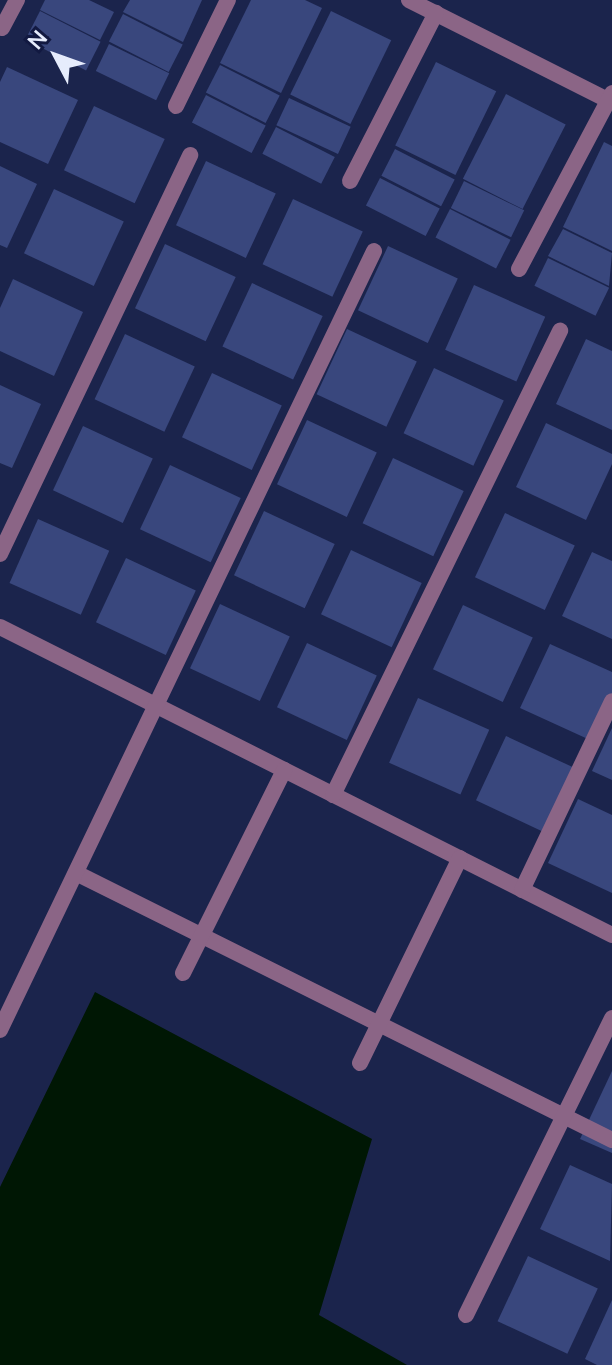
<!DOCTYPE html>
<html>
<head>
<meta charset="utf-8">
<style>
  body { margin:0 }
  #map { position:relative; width:612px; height:1365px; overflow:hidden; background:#1b244c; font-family:"Nunito Sans",sans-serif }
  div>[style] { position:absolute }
  .water>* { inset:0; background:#001704 }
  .building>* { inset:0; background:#39477d; transform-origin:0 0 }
  .street>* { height:16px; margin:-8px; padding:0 8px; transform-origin:8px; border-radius:8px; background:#8b6586 }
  span { translate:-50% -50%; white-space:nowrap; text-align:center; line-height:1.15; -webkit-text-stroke:6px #121941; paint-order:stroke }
  .north { position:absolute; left:16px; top:16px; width:80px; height:80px; -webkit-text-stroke:6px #121941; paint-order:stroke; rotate:311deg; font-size:22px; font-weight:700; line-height:32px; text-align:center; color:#e6ecfc }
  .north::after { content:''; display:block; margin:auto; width:28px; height:36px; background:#e6ecfc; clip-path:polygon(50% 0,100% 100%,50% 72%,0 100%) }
</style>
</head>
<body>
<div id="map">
  <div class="water">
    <i style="clip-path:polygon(95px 992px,372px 1139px,319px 1315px,407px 1365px,0 1365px,0 1187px)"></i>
  </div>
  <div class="building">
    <i style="clip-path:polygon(45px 0,89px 0,114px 12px,100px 40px,40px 10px)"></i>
    <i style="clip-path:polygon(130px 0,202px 0,183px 42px,123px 12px)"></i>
    <i style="clip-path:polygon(251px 0,305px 0,322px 8px,281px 93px,220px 63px)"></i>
    <i style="left:40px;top:11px;width:68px;height:32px;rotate:27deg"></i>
    <i style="left:331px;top:11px;width:67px;height:93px;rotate:26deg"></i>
    <i style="left:123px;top:14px;width:67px;height:31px;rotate:27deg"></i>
    <i style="left:109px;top:44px;width:67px;height:30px;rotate:26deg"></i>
    <i style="left:436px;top:62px;width:67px;height:93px;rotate:26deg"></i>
    <i style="left:220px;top:65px;width:67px;height:31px;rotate:27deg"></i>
    <i style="clip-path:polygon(7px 67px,78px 100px,48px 164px,0 142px,0 82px)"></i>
    <i style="left:506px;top:94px;width:67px;height:95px;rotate:27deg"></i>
    <i style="left:206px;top:95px;width:67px;height:31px;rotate:27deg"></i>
    <i style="left:289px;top:98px;width:68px;height:30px;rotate:25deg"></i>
    <i style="left:94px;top:106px;width:78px;height:71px;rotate:25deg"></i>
    <i style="left:276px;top:127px;width:66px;height:30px;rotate:27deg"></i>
    <i style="clip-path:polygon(604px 142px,612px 146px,612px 251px,563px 227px)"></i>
    <i style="left:395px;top:149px;width:67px;height:30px;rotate:27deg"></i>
    <i style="left:206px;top:161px;width:77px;height:71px;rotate:25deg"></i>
    <i style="clip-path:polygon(0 166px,37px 184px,7px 248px,0 245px)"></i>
    <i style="left:380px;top:178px;width:67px;height:31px;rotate:27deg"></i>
    <i style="left:464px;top:181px;width:67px;height:30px;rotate:26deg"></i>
    <i style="left:54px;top:189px;width:77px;height:71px;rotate:25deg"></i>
    <i style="left:293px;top:199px;width:77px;height:72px;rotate:25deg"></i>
    <i style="left:450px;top:209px;width:68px;height:32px;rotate:27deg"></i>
    <i style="clip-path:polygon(563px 229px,612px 253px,609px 286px,548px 256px)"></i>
    <i style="left:165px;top:244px;width:78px;height:71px;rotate:25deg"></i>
    <i style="left:388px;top:246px;width:77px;height:71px;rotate:25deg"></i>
    <i style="left:548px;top:258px;width:68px;height:31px;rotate:26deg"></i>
    <i style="clip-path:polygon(13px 279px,83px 312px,54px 376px,0 351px,0 308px)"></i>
    <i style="left:252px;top:283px;width:78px;height:70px;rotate:25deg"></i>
    <i style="left:474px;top:285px;width:78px;height:71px;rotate:24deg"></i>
    <i style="left:347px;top:329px;width:77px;height:72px;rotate:25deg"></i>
    <i style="left:125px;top:334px;width:77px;height:72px;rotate:25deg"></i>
    <i style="clip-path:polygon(586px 339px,612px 351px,612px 430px,556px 404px)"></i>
    <i style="left:434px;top:368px;width:77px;height:72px;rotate:25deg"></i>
    <i style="left:212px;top:373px;width:77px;height:71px;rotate:25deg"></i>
    <i style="clip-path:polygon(0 385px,41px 404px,12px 468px,0 463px)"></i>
    <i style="left:307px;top:420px;width:77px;height:71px;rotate:25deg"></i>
    <i style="clip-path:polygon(546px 423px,612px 454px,612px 464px,586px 520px,516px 487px)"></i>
    <i style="left:83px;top:426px;width:77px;height:71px;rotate:25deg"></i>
    <i style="left:393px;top:458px;width:78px;height:72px;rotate:25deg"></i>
    <i style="left:170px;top:465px;width:78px;height:71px;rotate:25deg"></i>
    <i style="left:264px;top:511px;width:78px;height:71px;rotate:25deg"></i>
    <i style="left:505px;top:513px;width:77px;height:71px;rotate:25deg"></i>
    <i style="left:38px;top:519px;width:78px;height:70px;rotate:24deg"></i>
    <i style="left:351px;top:550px;width:78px;height:71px;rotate:25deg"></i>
    <i style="clip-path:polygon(592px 552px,612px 561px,612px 639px,562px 616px)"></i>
    <i style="left:126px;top:558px;width:77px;height:71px;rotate:25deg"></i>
    <i style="left:220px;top:604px;width:77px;height:71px;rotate:25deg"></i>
    <i style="left:463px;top:605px;width:77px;height:71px;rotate:25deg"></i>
    <i style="left:307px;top:643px;width:77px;height:71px;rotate:25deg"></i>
    <i style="clip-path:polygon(550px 644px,612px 672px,612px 694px,590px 740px,520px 708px)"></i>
    <i style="left:418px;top:698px;width:78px;height:71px;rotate:24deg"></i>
    <i style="clip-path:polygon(612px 728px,612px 780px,592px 771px)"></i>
    <i style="left:506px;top:736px;width:77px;height:71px;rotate:25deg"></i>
    <i style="clip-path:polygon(578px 799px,612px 815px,612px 893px,548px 863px)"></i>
    <i style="clip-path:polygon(612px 1071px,612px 1153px,580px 1139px)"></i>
    <i style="clip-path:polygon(570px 1165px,612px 1184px,610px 1261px,540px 1229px)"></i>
    <i style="left:528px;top:1256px;width:77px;height:72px;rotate:25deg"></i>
    <i style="clip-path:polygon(612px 1300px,612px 1365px,597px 1365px,585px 1359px)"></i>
  </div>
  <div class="street">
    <i style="left:409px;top:0;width:227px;rotate:26.7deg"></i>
    <i style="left:2px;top:28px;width:32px;rotate:-62deg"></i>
    <i style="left:176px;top:106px;width:118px;rotate:-63.9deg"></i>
    <i style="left:350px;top:181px;width:189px;rotate:-62.9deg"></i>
    <i style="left:519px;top:269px;width:199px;rotate:-62.1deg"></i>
    <i style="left:0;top:554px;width:442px;rotate:-64.5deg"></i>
    <i style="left:0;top:627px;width:685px;rotate:26.71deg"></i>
    <i style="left:333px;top:795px;width:517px;rotate:-63.93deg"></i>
    <i style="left:76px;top:873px;width:599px;rotate:26.48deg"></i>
    <i style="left:522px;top:890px;width:209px;rotate:-64.5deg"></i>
    <i style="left:183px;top:973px;width:227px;rotate:-63.5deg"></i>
    <i style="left:0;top:1030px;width:864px;rotate:-64.35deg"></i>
    <i style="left:360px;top:1063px;width:228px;rotate:-64deg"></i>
    <i style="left:466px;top:1315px;width:331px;rotate:-63.8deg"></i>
  </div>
  <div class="north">N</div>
</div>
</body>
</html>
